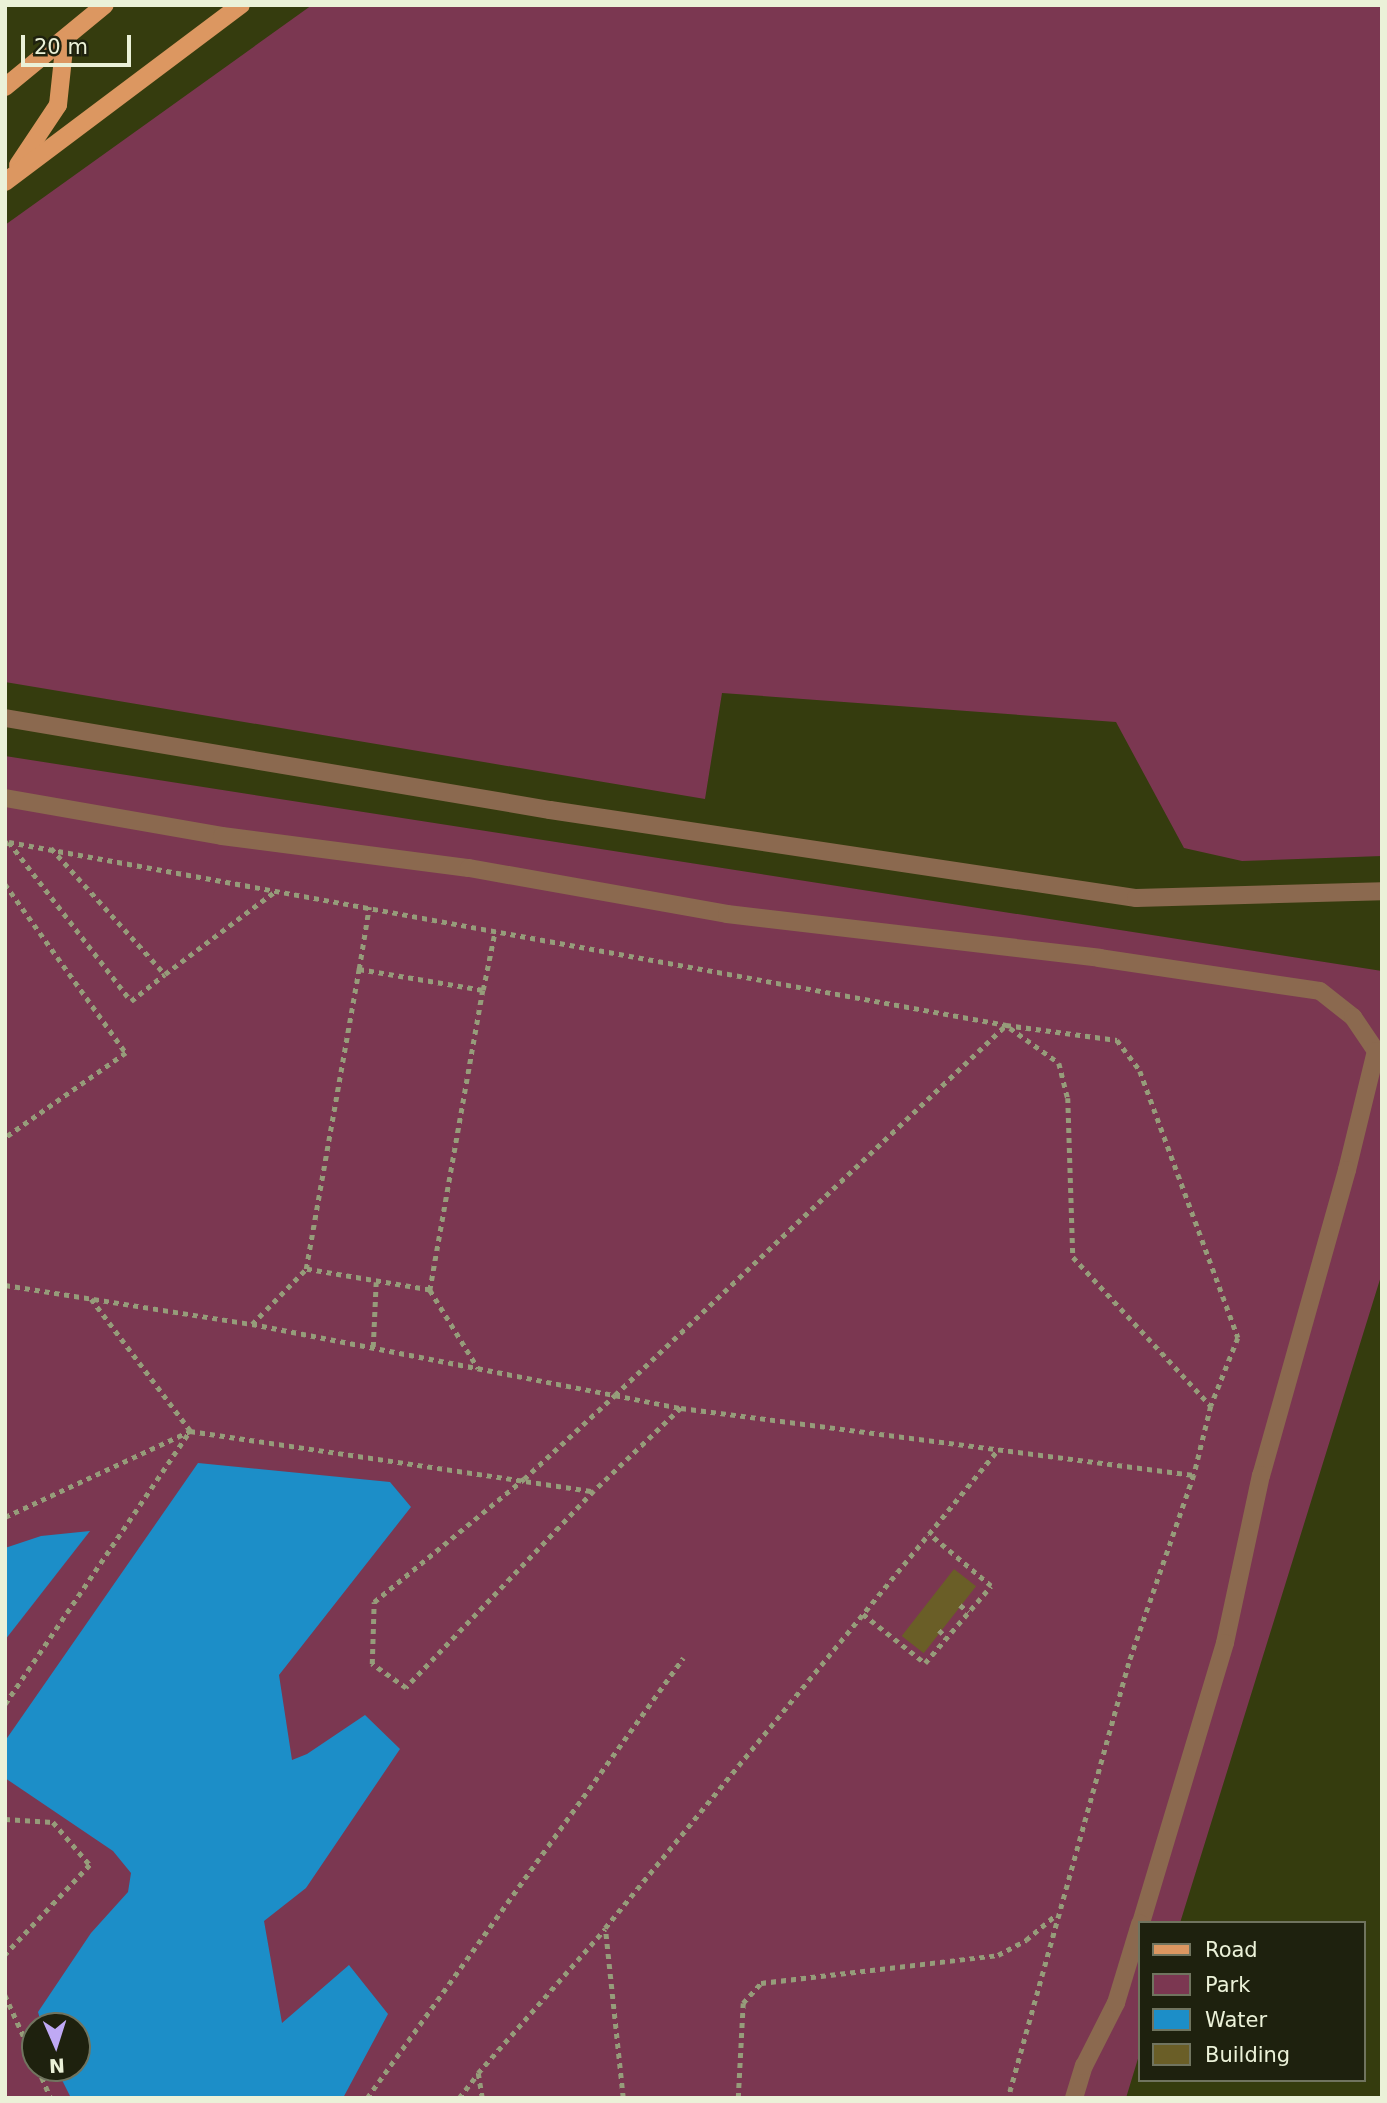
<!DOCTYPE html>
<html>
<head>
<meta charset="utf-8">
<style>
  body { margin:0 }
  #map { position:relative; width:1387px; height:2103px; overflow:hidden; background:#353c0e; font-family:"DejaVu Sans",sans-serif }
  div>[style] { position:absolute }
  .green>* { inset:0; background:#7b3751 }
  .water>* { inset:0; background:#1c8ec8 }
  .building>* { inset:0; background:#6a5e27; transform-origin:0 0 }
  .path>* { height:4.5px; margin-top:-2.25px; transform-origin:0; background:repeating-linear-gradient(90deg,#969c7a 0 5px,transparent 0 10px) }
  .pedestrian>* { height:18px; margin:-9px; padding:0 9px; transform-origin:9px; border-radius:9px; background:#8b694f }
  .minor>* { height:18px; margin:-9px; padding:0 9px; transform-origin:9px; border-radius:9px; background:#8b694f }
  .primary>* { height:18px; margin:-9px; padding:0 9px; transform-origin:9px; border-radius:9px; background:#dc9761 }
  span { translate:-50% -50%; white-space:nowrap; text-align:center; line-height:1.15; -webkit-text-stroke:5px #1e210e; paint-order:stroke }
  .frame { position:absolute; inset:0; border:7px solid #ebf1d8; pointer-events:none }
  .legend { position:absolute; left:1138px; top:1921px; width:228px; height:161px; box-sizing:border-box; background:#1e210e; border:2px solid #70745f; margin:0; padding:9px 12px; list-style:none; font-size:21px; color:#ebf1d8 }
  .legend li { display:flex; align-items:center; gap:14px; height:35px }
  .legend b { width:35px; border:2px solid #70745f }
  .north { position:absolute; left:21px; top:2012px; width:70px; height:70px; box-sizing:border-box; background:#1e210e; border:2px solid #70745f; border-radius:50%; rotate:177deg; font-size:19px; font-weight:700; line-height:28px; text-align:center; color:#ebf1d8 }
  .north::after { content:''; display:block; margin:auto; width:24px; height:32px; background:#bfa9f4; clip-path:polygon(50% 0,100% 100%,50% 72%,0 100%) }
  .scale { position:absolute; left:21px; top:35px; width:110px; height:32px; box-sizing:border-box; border:4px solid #ebf1d8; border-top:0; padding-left:9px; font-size:21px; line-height:24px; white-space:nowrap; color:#ebf1d8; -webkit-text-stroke:5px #1e210e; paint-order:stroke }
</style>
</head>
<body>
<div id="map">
  <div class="green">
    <i style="clip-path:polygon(312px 5px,1382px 5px,1382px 856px,1242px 861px,1184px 848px,1116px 722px,722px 693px,705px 799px,5px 682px,5px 225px)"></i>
    <i style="clip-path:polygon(evenodd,5px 756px,1382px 971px,1382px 1273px,1180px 1923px,1140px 1923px,1140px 2052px,1126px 2098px,5px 2098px,5px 756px,35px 2026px,77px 2026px,77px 2068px,35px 2068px,35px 2026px)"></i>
  </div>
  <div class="water">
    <i style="clip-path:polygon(198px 1463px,390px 1482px,411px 1507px,279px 1675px,292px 1760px,307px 1754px,365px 1715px,400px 1749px,306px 1888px,264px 1921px,282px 2023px,349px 1965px,388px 2014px,343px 2098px,71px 2098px,56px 2068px,77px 2068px,77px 2026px,42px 2026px,38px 2012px,91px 1933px,128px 1892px,131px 1873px,113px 1851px,5px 1778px,5px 1741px)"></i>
    <i style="clip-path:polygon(90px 1531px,5px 1640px,5px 1548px,41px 1536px)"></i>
  </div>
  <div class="building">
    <i style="left:954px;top:1569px;width:28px;height:85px;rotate:38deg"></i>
  </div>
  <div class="path">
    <i style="left:9px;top:842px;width:1014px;rotate:10.4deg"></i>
    <i style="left:1006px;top:1025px;width:112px;rotate:7.7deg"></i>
    <i style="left:1117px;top:1040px;width:39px;rotate:53deg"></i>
    <i style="left:1140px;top:1071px;width:284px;rotate:69.8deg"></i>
    <i style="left:1238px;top:1338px;width:73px;rotate:111.7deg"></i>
    <i style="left:1211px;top:1406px;width:71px;rotate:103.8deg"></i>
    <i style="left:1194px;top:1475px;width:199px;rotate:109.1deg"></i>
    <i style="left:1129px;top:1663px;width:452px;rotate:105.5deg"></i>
    <i style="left:5px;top:844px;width:4px;rotate:-27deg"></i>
    <i style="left:9px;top:842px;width:200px;rotate:52.5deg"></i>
    <i style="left:131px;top:1001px;width:43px;rotate:-38.5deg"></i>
    <i style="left:51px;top:848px;width:170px;rotate:47.9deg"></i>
    <i style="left:165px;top:974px;width:140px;rotate:-36.9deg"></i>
    <i style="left:5px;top:884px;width:208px;rotate:54.4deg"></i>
    <i style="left:126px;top:1053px;width:148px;rotate:144.9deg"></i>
    <i style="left:359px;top:969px;width:63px;rotate:-80.8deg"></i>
    <i style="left:483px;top:990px;width:60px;rotate:-78.5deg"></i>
    <i style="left:1010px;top:1028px;width:60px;rotate:35.5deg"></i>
    <i style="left:1059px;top:1063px;width:36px;rotate:76deg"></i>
    <i style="left:1068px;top:1098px;width:159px;rotate:88.2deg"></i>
    <i style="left:1073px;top:1257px;width:203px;rotate:47.2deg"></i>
    <i style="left:5px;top:1285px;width:250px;rotate:9deg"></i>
    <i style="left:252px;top:1324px;width:437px;rotate:11.1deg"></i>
    <i style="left:681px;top:1408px;width:517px;rotate:7.44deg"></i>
    <i style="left:430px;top:1290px;width:126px;rotate:-170.4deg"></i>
    <i style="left:306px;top:1269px;width:305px;rotate:-80deg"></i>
    <i style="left:359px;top:969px;width:126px;rotate:9.6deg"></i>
    <i style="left:483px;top:990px;width:305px;rotate:100deg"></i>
    <i style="left:430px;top:1290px;width:92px;rotate:58.4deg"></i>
    <i style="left:252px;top:1324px;width:77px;rotate:-45.5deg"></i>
    <i style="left:373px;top:1347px;width:65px;rotate:-87.4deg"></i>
    <i style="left:681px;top:1408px;width:120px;rotate:136.3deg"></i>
    <i style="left:594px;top:1491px;width:272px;rotate:133.7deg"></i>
    <i style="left:406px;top:1688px;width:42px;rotate:-144.8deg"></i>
    <i style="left:372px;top:1664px;width:62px;rotate:-88.2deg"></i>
    <i style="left:374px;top:1602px;width:194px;rotate:-39.4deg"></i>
    <i style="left:524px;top:1479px;width:124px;rotate:-42.7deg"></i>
    <i style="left:615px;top:1395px;width:537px;rotate:-43.42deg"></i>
    <i style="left:5px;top:1517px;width:204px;rotate:-24.9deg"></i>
    <i style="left:190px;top:1431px;width:407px;rotate:8.5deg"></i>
    <i style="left:960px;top:1605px;width:11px;rotate:38deg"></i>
    <i style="left:863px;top:1614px;width:79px;rotate:38.3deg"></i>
    <i style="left:925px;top:1663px;width:101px;rotate:-49.4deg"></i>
    <i style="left:991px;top:1586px;width:81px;rotate:-140deg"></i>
    <i style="left:939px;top:1630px;width:11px;rotate:45deg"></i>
    <i style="left:5px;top:1704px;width:330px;rotate:-55.9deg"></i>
    <i style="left:190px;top:1431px;width:165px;rotate:-126.9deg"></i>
    <i style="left:5px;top:1819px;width:48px;rotate:3.6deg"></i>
    <i style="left:53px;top:1822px;width:57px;rotate:49.3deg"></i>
    <i style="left:90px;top:1865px;width:124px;rotate:133.4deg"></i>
    <i style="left:5px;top:1995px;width:72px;rotate:65.6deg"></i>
    <i style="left:38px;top:2068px;width:33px;rotate:67deg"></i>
    <i style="left:367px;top:2098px;width:542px;rotate:-54.31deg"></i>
    <i style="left:459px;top:2098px;width:31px;rotate:-52deg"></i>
    <i style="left:482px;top:2098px;width:25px;rotate:-99deg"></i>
    <i style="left:478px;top:2073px;width:192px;rotate:-48.6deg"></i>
    <i style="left:623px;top:2098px;width:171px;rotate:-96deg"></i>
    <i style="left:605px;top:1928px;width:617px;rotate:-50.59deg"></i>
    <i style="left:738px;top:2098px;width:95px;rotate:-87deg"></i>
    <i style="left:743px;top:2003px;width:27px;rotate:-48deg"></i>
    <i style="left:761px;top:1983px;width:239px;rotate:-6.7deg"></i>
    <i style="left:998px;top:1955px;width:32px;rotate:-28deg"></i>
    <i style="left:1026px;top:1940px;width:40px;rotate:-40deg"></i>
  </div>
  <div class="pedestrian">
    <i style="left:5px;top:798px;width:220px;rotate:9.9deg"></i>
    <i style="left:222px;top:836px;width:249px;rotate:7.4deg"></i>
    <i style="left:469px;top:868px;width:262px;rotate:10.1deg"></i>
    <i style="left:727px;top:914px;width:375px;rotate:6.7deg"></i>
    <i style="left:1099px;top:958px;width:223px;rotate:8.5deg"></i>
    <i style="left:1320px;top:991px;width:42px;rotate:38.2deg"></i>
    <i style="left:1353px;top:1017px;width:41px;rotate:55.9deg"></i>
    <i style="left:1376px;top:1051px;width:122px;rotate:103.7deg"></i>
    <i style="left:1347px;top:1170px;width:317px;rotate:105.7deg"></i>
    <i style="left:1261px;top:1475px;width:172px;rotate:102.1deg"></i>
    <i style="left:1225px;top:1643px;width:292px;rotate:106.7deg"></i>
    <i style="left:1074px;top:2098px;width:34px;rotate:-73deg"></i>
    <i style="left:1084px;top:2066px;width:71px;rotate:-63.1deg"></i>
    <i style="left:1116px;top:2003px;width:83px;rotate:-73.1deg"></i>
  </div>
  <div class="minor">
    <i style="left:5px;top:718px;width:553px;rotate:9.58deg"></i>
    <i style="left:550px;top:810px;width:593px;rotate:8.54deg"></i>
    <i style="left:1136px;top:898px;width:246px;rotate:-1.6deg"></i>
  </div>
  <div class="primary">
    <i style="left:5px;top:87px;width:129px;rotate:-39.4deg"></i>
    <i style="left:18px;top:165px;width:72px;rotate:-56.3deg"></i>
    <i style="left:58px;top:105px;width:65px;rotate:-83.9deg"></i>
    <i style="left:5px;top:182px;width:295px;rotate:-36.9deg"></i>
  </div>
  <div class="frame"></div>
  <ul class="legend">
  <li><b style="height:9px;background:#dc9761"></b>Road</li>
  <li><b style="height:19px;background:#7b3751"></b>Park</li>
  <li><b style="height:19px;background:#1c8ec8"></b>Water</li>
  <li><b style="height:19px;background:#6a5e27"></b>Building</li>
  </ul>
  <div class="north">N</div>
  <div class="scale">20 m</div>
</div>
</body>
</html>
